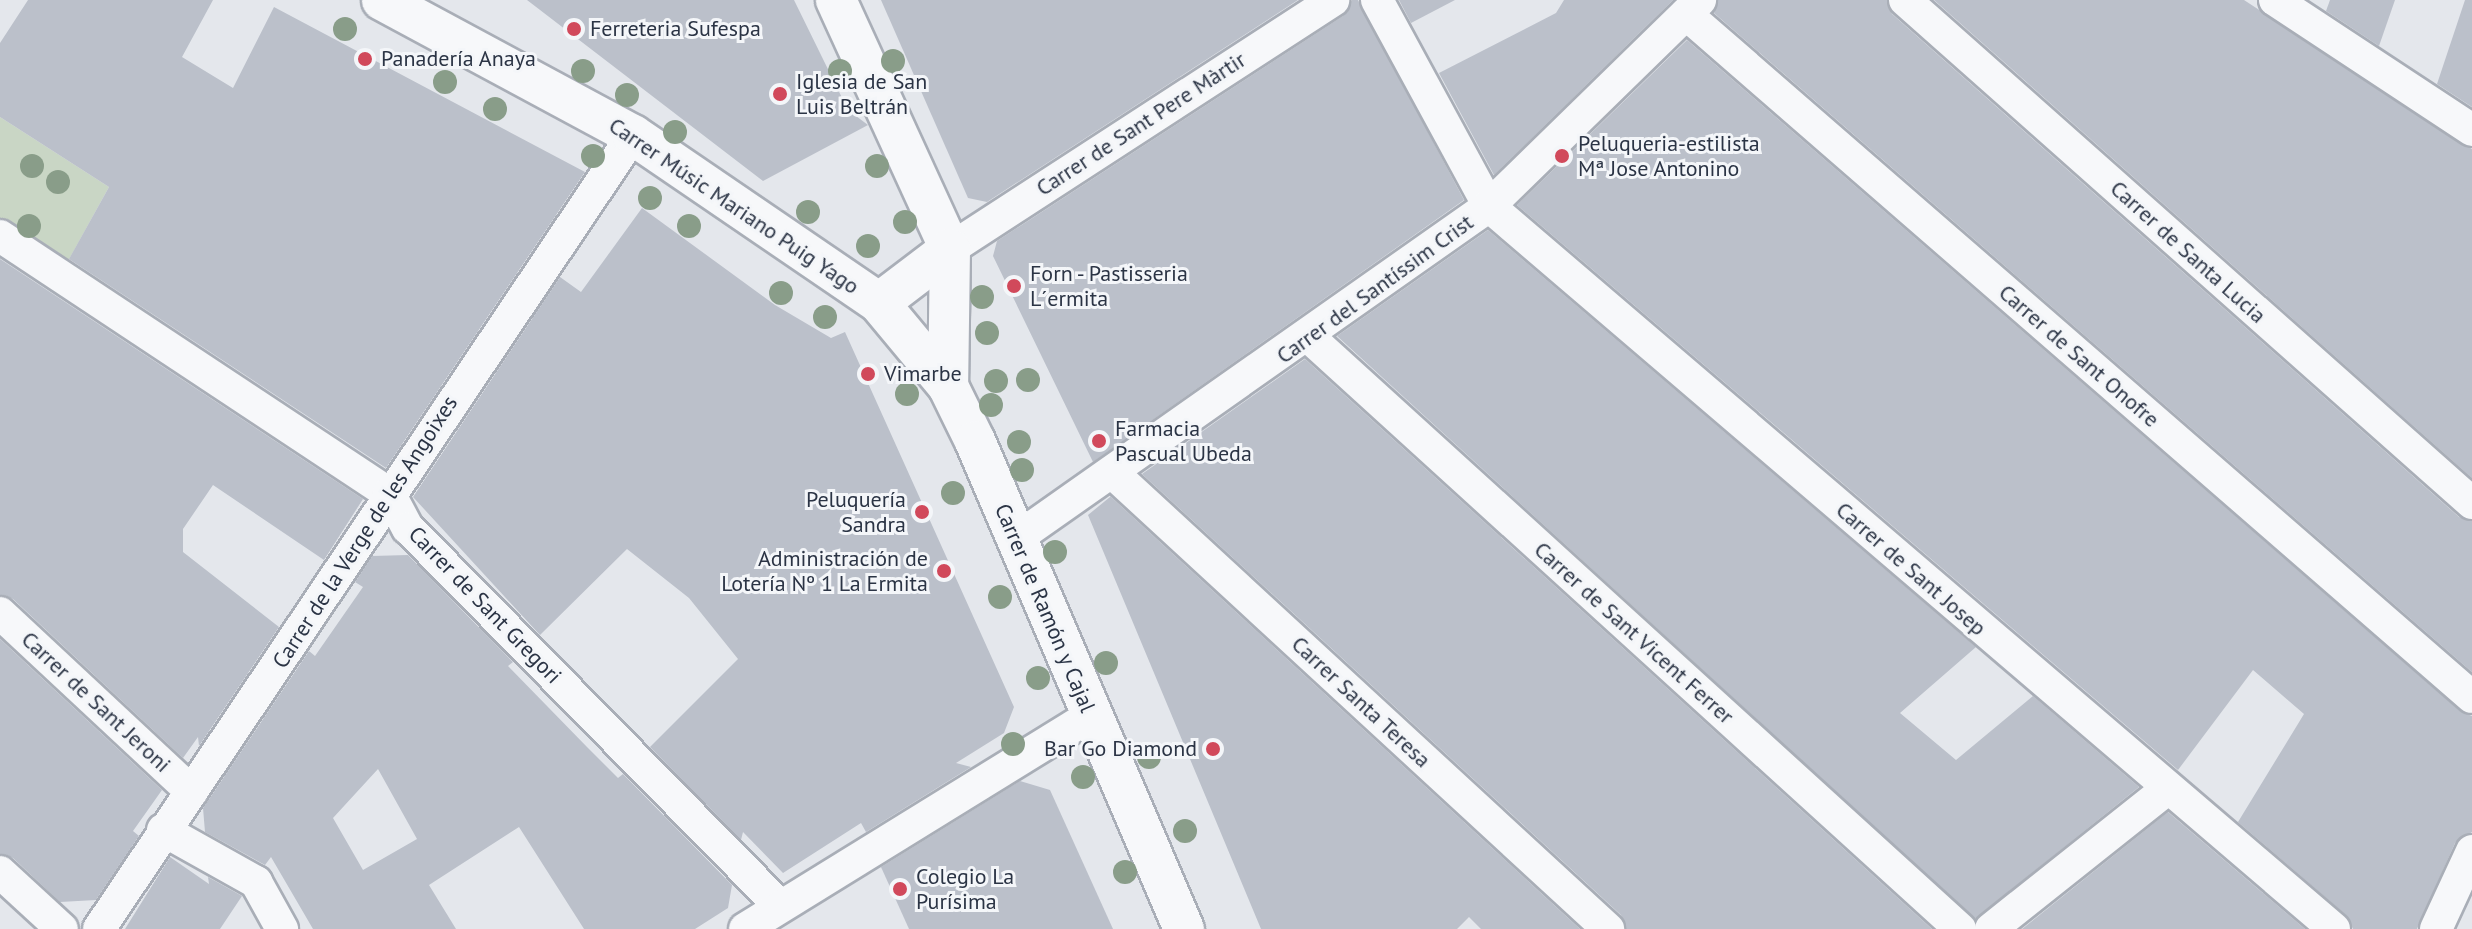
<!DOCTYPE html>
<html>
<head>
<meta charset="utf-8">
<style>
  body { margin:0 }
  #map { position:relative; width:2472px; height:929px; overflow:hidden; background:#e4e7ec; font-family:"PT Sans",sans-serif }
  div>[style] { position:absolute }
  .green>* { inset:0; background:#c9d6c5 }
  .building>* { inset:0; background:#bbc0ca }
  .roads { filter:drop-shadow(2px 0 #a9aeb7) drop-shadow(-2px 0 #a9aeb7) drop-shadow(0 2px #a9aeb7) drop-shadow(0 -2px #a9aeb7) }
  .minor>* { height:32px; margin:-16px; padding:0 16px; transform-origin:16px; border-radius:16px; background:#f7f8fa }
  .tertiary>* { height:40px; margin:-20px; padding:0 20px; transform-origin:20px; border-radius:20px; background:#f7f8fa }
  .trees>* { width:24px; height:24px; margin:-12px; border-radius:50%; background:#899d89 }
  .dots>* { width:22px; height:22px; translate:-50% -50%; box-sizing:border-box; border:4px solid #f4f6f9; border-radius:50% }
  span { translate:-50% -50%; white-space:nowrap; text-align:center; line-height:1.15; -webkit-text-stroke:6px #f4f6f9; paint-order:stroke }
  .poi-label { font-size:22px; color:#2b3445 }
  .left { translate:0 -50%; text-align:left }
  .right { translate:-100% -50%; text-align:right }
  .street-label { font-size:22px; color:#2b3445 }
</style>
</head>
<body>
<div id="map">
  <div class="green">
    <i style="clip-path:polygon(0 117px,109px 187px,67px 263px,0 219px)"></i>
  </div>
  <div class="building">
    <i style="clip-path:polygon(28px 0,213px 0,182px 57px,233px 88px,274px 7px,585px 172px,386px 468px,69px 259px,109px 187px,0 117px,0 43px)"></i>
    <i style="clip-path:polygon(527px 0,794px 0,848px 110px,868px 125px,763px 181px)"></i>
    <i style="clip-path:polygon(881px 0,1298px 0,987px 202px,968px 198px)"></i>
    <i style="clip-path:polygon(1352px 0,1358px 0,1464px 200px,1093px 462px,993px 256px,997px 241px,1343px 16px)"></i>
    <i style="clip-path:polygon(1399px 0,1455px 0,1411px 23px)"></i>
    <i style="clip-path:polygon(1564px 0,1673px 0,1494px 175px,1439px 73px,1556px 13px)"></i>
    <i style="clip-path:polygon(1718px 0,1887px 0,1892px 14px,2459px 517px,2472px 521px,2472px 672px,1714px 13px)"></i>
    <i style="clip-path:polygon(1934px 0,2244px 0,2472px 149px,2472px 478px)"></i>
    <i style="clip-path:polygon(2330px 0,2395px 0,2379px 46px,2326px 11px)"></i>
    <i style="clip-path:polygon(2465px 0,2472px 0,2472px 107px,2437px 84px)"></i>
    <i style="clip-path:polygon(1687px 40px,2460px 711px,2472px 716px,2472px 832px,2455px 843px,2417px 929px,2353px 929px,2346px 915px,2238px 822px,2304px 714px,2253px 670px,2178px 770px,1517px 205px)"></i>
    <i style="clip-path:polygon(642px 208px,775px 305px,831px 338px,845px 332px,1014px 707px,1004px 733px,956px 763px,971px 767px,866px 832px,861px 823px,783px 873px,743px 832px,741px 840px,650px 747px,738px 659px,689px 598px,627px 549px,540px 635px,413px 497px,560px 277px,581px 292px)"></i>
    <i style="clip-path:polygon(1488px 230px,1976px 647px,1900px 713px,1956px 760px,2033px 696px,2139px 787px,1975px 919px,1337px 336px)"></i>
    <i style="clip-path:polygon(0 259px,363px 499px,324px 560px,213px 485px,183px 529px,183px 552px,279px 627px,199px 746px,198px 737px,183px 758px,13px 599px,0 595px)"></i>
    <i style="clip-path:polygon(1305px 359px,1932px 929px,1626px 929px,1621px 915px,1142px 474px)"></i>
    <i style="clip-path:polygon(1110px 497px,1110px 496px,1580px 929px,1481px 929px,1469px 917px,1457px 929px,1261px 929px,1088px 515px)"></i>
    <i style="clip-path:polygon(evenodd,408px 555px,513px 662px,508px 666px,587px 747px,618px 778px,623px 774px,732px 885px,728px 908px,695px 929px,584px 929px,519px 827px,429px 885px,456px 929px,313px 929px,271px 857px,265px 865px,205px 832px,203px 808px,309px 651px,315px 656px,363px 587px,355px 582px,372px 556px,408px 555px,378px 769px,417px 839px,363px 870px,333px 818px,378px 769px)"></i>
    <i style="clip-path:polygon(0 639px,162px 790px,133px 831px,139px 836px,96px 900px,60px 902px,13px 858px,0 854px)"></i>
    <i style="clip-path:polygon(1020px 781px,1050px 790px,1113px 929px,909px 929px,881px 867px)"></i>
    <i style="clip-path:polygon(2168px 812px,2305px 929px,2022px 929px)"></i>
    <i style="clip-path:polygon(170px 857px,209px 884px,208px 877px,242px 896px,220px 929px,125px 929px)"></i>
  </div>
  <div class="roads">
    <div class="minor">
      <i style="left:1377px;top:0;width:234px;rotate:61.5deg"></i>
      <i style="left:1489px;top:206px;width:1112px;rotate:40.55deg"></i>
      <i style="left:1905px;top:0;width:758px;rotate:41.58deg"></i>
      <i style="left:2275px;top:0;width:236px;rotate:33.4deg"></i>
      <i style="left:1686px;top:14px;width:1041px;rotate:40.99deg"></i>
      <i style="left:0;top:236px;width:466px;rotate:33.5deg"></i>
      <i style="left:389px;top:493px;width:40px;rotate:62deg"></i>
      <i style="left:408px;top:528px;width:530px;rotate:45.46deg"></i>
      <i style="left:950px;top:249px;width:457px;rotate:-33deg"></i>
      <i style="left:1309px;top:337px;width:880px;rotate:42.28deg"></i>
      <i style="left:1114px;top:474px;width:672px;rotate:42.65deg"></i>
      <i style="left:1017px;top:538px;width:577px;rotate:-35.12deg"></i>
      <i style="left:1489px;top:206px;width:295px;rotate:-44.3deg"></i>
      <i style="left:0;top:613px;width:262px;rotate:43deg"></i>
      <i style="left:163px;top:830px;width:107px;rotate:29.2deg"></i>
      <i style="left:256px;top:882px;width:54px;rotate:61deg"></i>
      <i style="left:0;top:872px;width:84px;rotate:42.6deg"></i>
      <i style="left:99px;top:929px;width:957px;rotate:-56.08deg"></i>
      <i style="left:745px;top:929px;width:405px;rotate:-31.7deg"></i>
      <i style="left:1991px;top:929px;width:225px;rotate:-38.5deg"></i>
      <i style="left:2436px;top:929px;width:86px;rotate:-65.2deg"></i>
    </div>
    <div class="tertiary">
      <i style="left:382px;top:0;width:285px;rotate:28.3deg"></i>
      <i style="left:633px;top:135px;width:298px;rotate:34.3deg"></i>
      <i style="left:879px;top:303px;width:108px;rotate:50.3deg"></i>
      <i style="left:948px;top:386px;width:61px;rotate:63.9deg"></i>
      <i style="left:975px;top:441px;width:531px;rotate:66.82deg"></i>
      <i style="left:836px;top:0;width:274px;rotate:65.4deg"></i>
      <i style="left:950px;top:249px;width:137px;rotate:90.8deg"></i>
      <i style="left:879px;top:303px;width:89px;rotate:-37.3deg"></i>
    </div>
  </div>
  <div class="trees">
    <i style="left:345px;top:29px"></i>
    <i style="left:893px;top:61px"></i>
    <i style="left:583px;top:71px"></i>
    <i style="left:840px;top:71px"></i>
    <i style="left:445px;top:82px"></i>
    <i style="left:627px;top:95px"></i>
    <i style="left:495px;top:109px"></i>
    <i style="left:675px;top:132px"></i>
    <i style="left:593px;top:156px"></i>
    <i style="left:32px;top:166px"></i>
    <i style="left:877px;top:166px"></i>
    <i style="left:58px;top:182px"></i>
    <i style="left:650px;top:198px"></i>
    <i style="left:808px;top:212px"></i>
    <i style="left:905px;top:222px"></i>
    <i style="left:29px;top:226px"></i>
    <i style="left:689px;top:226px"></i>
    <i style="left:868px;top:246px"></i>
    <i style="left:781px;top:293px"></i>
    <i style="left:982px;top:297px"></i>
    <i style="left:825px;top:317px"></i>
    <i style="left:987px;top:333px"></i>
    <i style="left:1028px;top:380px"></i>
    <i style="left:996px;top:381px"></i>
    <i style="left:907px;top:394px"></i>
    <i style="left:991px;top:405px"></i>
    <i style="left:1019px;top:442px"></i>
    <i style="left:1022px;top:470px"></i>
    <i style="left:953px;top:493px"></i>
    <i style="left:1055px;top:552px"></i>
    <i style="left:1000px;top:597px"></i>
    <i style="left:1106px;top:663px"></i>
    <i style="left:1038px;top:678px"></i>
    <i style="left:1013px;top:744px"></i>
    <i style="left:1149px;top:757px"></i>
    <i style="left:1083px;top:777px"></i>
    <i style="left:1185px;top:831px"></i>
    <i style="left:1125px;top:872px"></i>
  </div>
  <div class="dots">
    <i style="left:574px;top:29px;background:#d1495b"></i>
    <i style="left:365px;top:59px;background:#d1495b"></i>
    <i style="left:780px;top:94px;background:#d1495b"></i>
    <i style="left:1562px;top:156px;background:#d1495b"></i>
    <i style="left:1014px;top:286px;background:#d1495b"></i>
    <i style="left:868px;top:374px;background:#d1495b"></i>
    <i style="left:1099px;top:441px;background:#d1495b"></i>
    <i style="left:922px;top:512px;background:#d1495b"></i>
    <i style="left:944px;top:571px;background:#d1495b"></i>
    <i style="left:1213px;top:749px;background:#d1495b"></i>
    <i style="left:900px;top:889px;background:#d1495b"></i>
  </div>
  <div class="poi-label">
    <span class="left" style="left:590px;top:29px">Ferreteria Sufespa</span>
    <span class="left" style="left:381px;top:59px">Panadería Anaya</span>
    <span class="left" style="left:796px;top:94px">Iglesia de San<br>Luis Beltrán</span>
    <span class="left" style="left:1578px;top:156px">Peluqueria-estilista<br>Mª Jose Antonino</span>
    <span class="left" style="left:1030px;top:286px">Forn - Pastisseria<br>L´ermita</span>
    <span class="left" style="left:884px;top:374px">Vimarbe</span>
    <span class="left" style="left:1115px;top:441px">Farmacia<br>Pascual Ubeda</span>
    <span class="right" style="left:906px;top:512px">Peluquería<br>Sandra</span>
    <span class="right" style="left:928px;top:571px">Administración de<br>Lotería Nº 1 La Ermita</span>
    <span class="right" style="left:1197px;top:749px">Bar Go Diamond</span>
    <span class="left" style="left:916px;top:889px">Colegio La<br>Purísima</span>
  </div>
  <div class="street-label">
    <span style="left:1141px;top:124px;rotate:-33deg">Carrer de Sant Pere Màrtir</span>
    <span style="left:734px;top:206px;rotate:34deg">Carrer Músic Mariano Puig Yago</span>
    <span style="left:2188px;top:252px;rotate:42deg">Carrer de Santa Lucia</span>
    <span style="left:1375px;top:289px;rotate:-36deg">Carrer del Santíssim Crist</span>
    <span style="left:2079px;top:356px;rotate:41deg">Carrer de Sant Onofre</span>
    <span style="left:365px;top:532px;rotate:-57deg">Carrer de la Verge de les Angoixes</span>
    <span style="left:1911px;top:569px;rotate:41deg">Carrer de Sant Josep</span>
    <span style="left:485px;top:605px;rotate:46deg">Carrer de Sant Gregori</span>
    <span style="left:1045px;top:608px;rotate:67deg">Carrer de Ramón y Cajal</span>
    <span style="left:1634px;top:633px;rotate:42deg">Carrer de Sant Vicent Ferrer</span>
    <span style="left:96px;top:702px;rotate:43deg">Carrer de Sant Jeroni</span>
    <span style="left:1361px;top:702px;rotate:43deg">Carrer Santa Teresa</span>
  </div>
</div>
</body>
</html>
